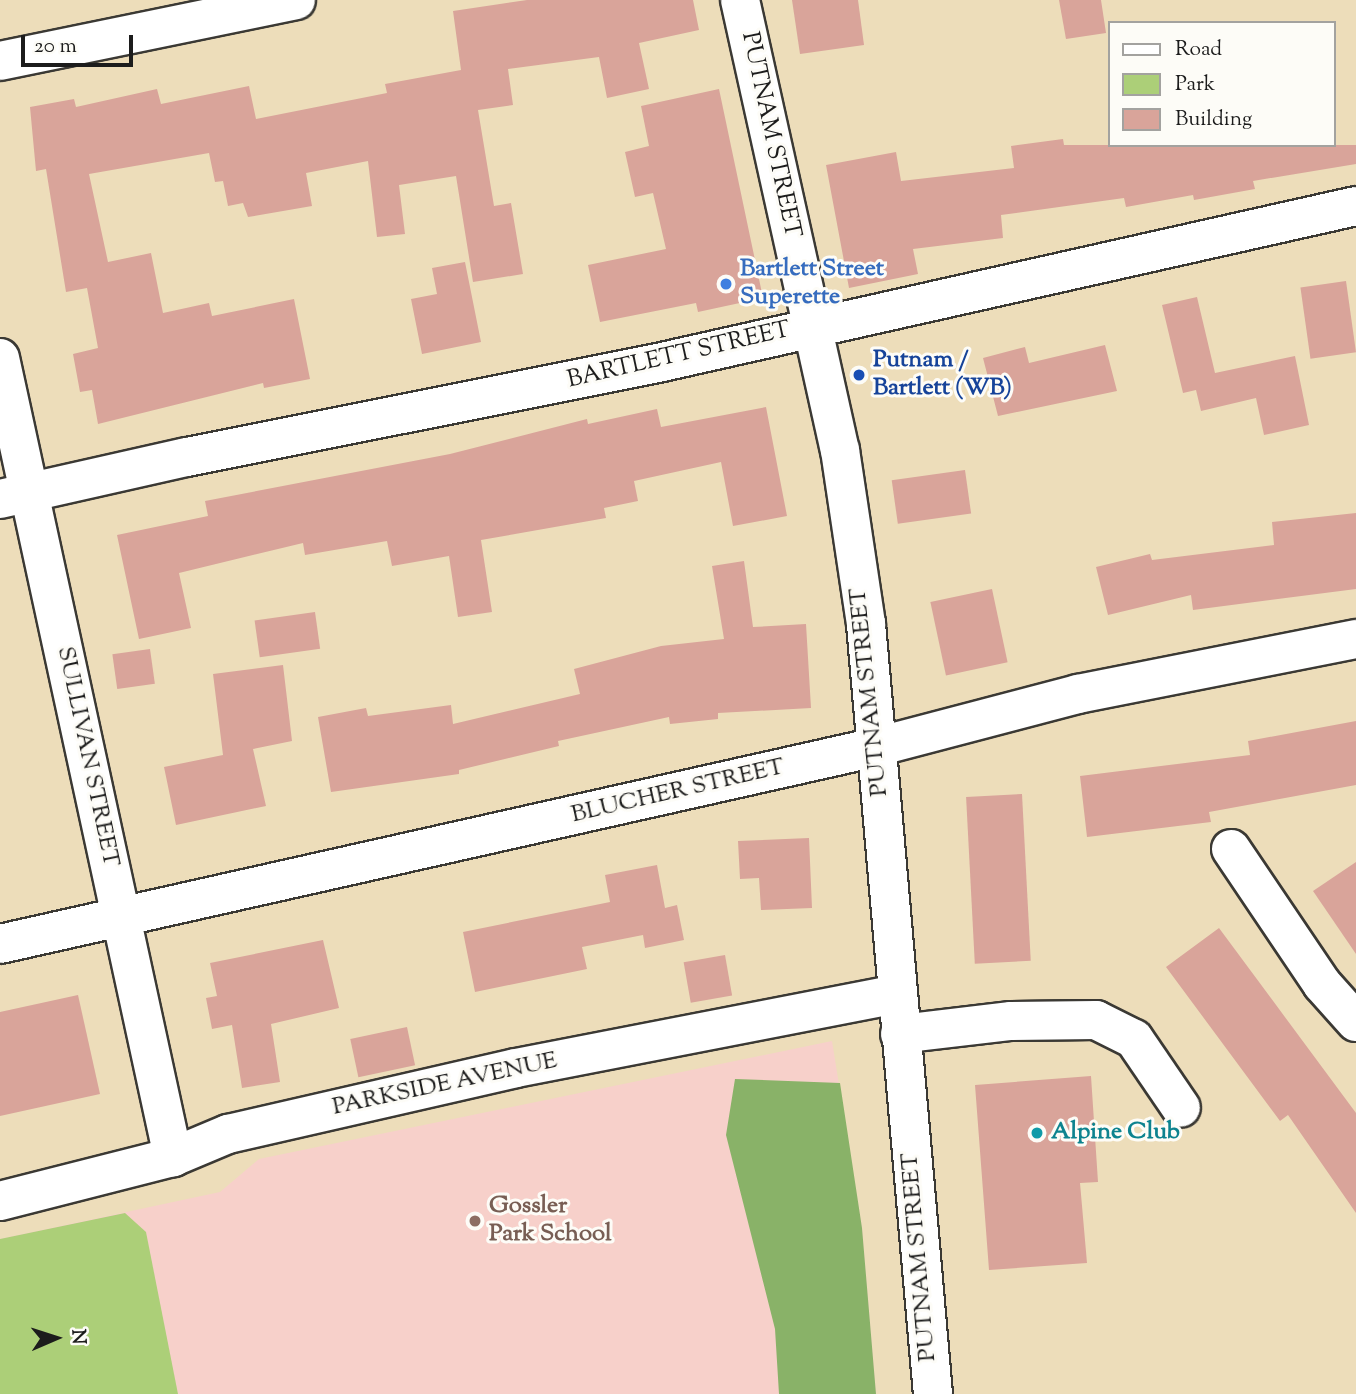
<!DOCTYPE html>
<html>
<head>
<meta charset="utf-8">
<style>
  body { margin:0 }
  #map { position:relative; width:1356px; height:1394px; overflow:hidden; background:#edddba; font-family:"Sorts Mill Goudy",serif }
  div>[style] { position:absolute }
  .built>* { inset:0; background:#f7d0ca }
  .green>* { inset:0; background:#accf78 }
  .forest>* { inset:0; background:#89b268 }
  .building>* { inset:0; background:#d9a49a; transform-origin:0 0 }
  .roads { filter:drop-shadow(2px 0 #3b3934) drop-shadow(-2px 0 #3b3934) drop-shadow(0 2px #3b3934) drop-shadow(0 -2px #3b3934) }
  .street>* { height:38px; margin:-19px; padding:0 19px; transform-origin:19px; border-radius:19px; background:#fff }
  .dots>* { width:19px; height:19px; translate:-50% -50%; box-sizing:border-box; border:4px solid #fdfcf7; border-radius:50% }
  span { translate:-50% -50%; white-space:nowrap; text-align:center; line-height:1.15; -webkit-text-stroke:6px #fdfcf7; paint-order:stroke }
  .street-label { font-size:24px; color:#1c1c1c }
  .shop-label { font-size:24px; color:#366cbe; font-weight:700 }
  .left { translate:0 -50%; text-align:left }
  .transit-label { font-size:24px; color:#164399; font-weight:700 }
  .culture-label { font-size:24px; color:#0d838f; font-weight:700 }
  .education-label { font-size:24px; color:#785e54; font-weight:700 }
  .legend { position:absolute; left:1108px; top:21px; width:228px; height:126px; box-sizing:border-box; background:#fdfcf7; border:2px solid #a3a29f; margin:0; padding:9px 12px; list-style:none; font-size:21px; color:#1c1c1c }
  .legend li { display:flex; align-items:center; gap:14px; height:35px }
  .legend b { width:35px; border:2px solid #a3a29f }
  .north { position:absolute; left:21px; top:1303px; width:70px; height:70px; -webkit-text-stroke:5px #fdfcf7; paint-order:stroke; rotate:87deg; font-size:19px; font-weight:700; line-height:28px; text-align:center; color:#1c1c1c }
  .north::after { content:''; display:block; margin:auto; width:24px; height:32px; background:#1c1c1c; clip-path:polygon(50% 0,100% 100%,50% 72%,0 100%) }
  .scale { position:absolute; left:21px; top:35px; width:112px; height:32px; box-sizing:border-box; border:4px solid #1c1c1c; border-top:0; padding-left:9px; font-size:21px; line-height:24px; white-space:nowrap; color:#1c1c1c; -webkit-text-stroke:5px #fdfcf7; paint-order:stroke }
</style>
</head>
<body>
<div id="map">
  <div class="built">
    <i style="clip-path:polygon(832px 1041px,862px 1228px,876px 1394px,0 1394px,0 1239px,220px 1192px,259px 1159px)"></i>
  </div>
  <div class="green">
    <i style="clip-path:polygon(125px 1213px,146px 1232px,178px 1394px,0 1394px,0 1239px)"></i>
  </div>
  <div class="forest">
    <i style="clip-path:polygon(735px 1079px,840px 1083px,862px 1228px,876px 1394px,779px 1394px,775px 1329px,726px 1135px)"></i>
  </div>
  <div class="building">
    <i style="clip-path:polygon(527px 0,693px 0,699px 30px,639px 43px,649px 89px,607px 98px,599px 57px,508px 69px,513px 105px,478px 110px,494px 206px,511px 203px,523px 274px,473px 282px,456px 176px,399px 185px,405px 234px,377px 237px,368px 161px,306px 173px,312px 206px,248px 217px,243px 203px,228px 206px,223px 181px,215px 182px,209px 153px,89px 174px,108px 262px,151px 253px,163px 313px,209px 303px,212px 316px,294px 299px,310px 379px,264px 388px,263px 383px,98px 424px,92px 390px,80px 392px,73px 354px,98px 348px,87px 288px,66px 292px,46px 169px,36px 171px,30px 107px,74px 99px,76px 107px,157px 89px,161px 104px,249px 86px,256px 119px,387px 93px,385px 84px,461px 70px,453px 11px)"></i>
    <i style="clip-path:polygon(792px 0,858px 0,864px 45px,800px 54px)"></i>
    <i style="clip-path:polygon(1059px 0,1101px 0,1106px 33px,1066px 39px)"></i>
    <i style="clip-path:polygon(719px 89px,763px 298px,698px 312px,696px 303px,600px 322px,588px 265px,666px 249px,653px 193px,635px 197px,625px 152px,649px 146px,641px 106px)"></i>
    <i style="clip-path:polygon(1063px 139px,1064px 145px,1356px 145px,1356px 164px,1253px 181px,1255px 189px,1194px 200px,1193px 195px,1126px 207px,1124px 198px,1001px 215px,1003px 238px,913px 249px,918px 274px,849px 288px,826px 165px,896px 152px,901px 181px,1014px 168px,1011px 146px)"></i>
    <i style="clip-path:polygon(465px 262px,481px 342px,422px 354px,411px 299px,437px 294px,432px 268px)"></i>
    <i style="left:1346px;top:281px;width:72px;height:46px;rotate:82deg"></i>
    <i style="clip-path:polygon(1197px 297px,1215px 373px,1295px 356px,1309px 425px,1264px 435px,1256px 398px,1201px 411px,1196px 390px,1183px 393px,1162px 305px)"></i>
    <i style="clip-path:polygon(1105px 345px,1117px 391px,998px 416px,983px 358px,1025px 347px,1029px 363px)"></i>
    <i style="clip-path:polygon(766px 407px,787px 516px,733px 526px,721px 462px,634px 481px,638px 501px,604px 508px,606px 518px,481px 540px,492px 612px,458px 617px,449px 556px,392px 566px,387px 541px,305px 555px,303px 543px,179px 573px,191px 628px,139px 639px,117px 535px,208px 516px,205px 501px,450px 454px,587px 419px,588px 424px,657px 409px,661px 427px)"></i>
    <i style="left:965px;top:470px;width:44px;height:74px;rotate:82deg"></i>
    <i style="clip-path:polygon(1356px 513px,1356px 589px,1193px 610px,1191px 595px,1108px 615px,1096px 567px,1150px 554px,1152px 560px,1274px 545px,1272px 522px)"></i>
    <i style="clip-path:polygon(744px 561px,753px 627px,806px 624px,811px 708px,718px 713px,718px 719px,670px 724px,669px 717px,558px 741px,559px 746px,459px 770px,459px 774px,331px 792px,318px 717px,366px 708px,368px 716px,451px 705px,453px 724px,580px 694px,574px 669px,661px 646px,724px 639px,712px 566px)"></i>
    <i style="left:992px;top:589px;width:75px;height:63px;rotate:78deg"></i>
    <i style="left:315px;top:612px;width:37px;height:61px;rotate:82deg"></i>
    <i style="left:150px;top:649px;width:35px;height:38px;rotate:82deg"></i>
    <i style="clip-path:polygon(283px 665px,292px 741px,253px 749px,266px 806px,176px 825px,164px 767px,223px 755px,213px 674px)"></i>
    <i style="clip-path:polygon(1356px 721px,1356px 785px,1209px 812px,1211px 822px,1087px 837px,1080px 776px,1250px 755px,1248px 741px)"></i>
    <i style="left:1022px;top:794px;width:167px;height:56px;rotate:87deg"></i>
    <i style="clip-path:polygon(809px 838px,812px 908px,761px 910px,759px 878px,740px 879px,738px 841px)"></i>
    <i style="clip-path:polygon(1356px 862px,1356px 954px,1313px 891px)"></i>
    <i style="clip-path:polygon(657px 865px,665px 908px,677px 905px,684px 940px,645px 948px,643px 935px,582px 947px,587px 969px,475px 992px,463px 932px,610px 902px,605px 875px)"></i>
    <i style="clip-path:polygon(1219px 928px,1356px 1113px,1356px 1213px,1288px 1115px,1280px 1121px,1166px 967px)"></i>
    <i style="clip-path:polygon(323px 940px,339px 1008px,271px 1024px,280px 1082px,242px 1088px,232px 1025px,212px 1029px,206px 998px,217px 996px,210px 963px)"></i>
    <i style="left:725px;top:955px;width:41px;height:42px;rotate:80deg"></i>
    <i style="clip-path:polygon(78px 995px,100px 1094px,0 1116px,0 1012px)"></i>
    <i style="left:407px;top:1027px;width:39px;height:58px;rotate:78deg"></i>
    <i style="clip-path:polygon(1091px 1076px,1098px 1182px,1080px 1183px,1087px 1263px,989px 1270px,975px 1085px)"></i>
  </div>
  <div class="roads">
    <div class="street">
      <i style="left:740px;top:0;width:461px;rotate:77.5deg"></i>
      <i style="left:840px;top:450px;width:176px;rotate:81.5deg"></i>
      <i style="left:866px;top:624px;width:773px;rotate:85.03deg"></i>
      <i style="left:0;top:61px;width:302px;rotate:-11.6deg"></i>
      <i style="left:0;top:358px;width:818px;rotate:77.78deg"></i>
      <i style="left:0;top:499px;width:192px;rotate:-12.7deg"></i>
      <i style="left:187px;top:457px;width:484px;rotate:-11.3deg"></i>
      <i style="left:662px;top:362px;width:711px;rotate:-12.67deg"></i>
      <i style="left:1231px;top:849px;width:163px;rotate:56deg"></i>
      <i style="left:1322px;top:984px;width:51px;rotate:48.2deg"></i>
      <i style="left:0;top:944px;width:898px;rotate:-12.67deg"></i>
      <i style="left:876px;top:747px;width:209px;rotate:-14.7deg"></i>
      <i style="left:1078px;top:694px;width:283px;rotate:-11.2deg"></i>
      <i style="left:900px;top:1034px;width:112px;rotate:-6.7deg"></i>
      <i style="left:1011px;top:1021px;width:85px;rotate:-0.7deg"></i>
      <i style="left:1096px;top:1020px;width:42px;rotate:26.6deg"></i>
      <i style="left:1134px;top:1039px;width:83px;rotate:55.7deg"></i>
      <i style="left:0;top:1201px;width:179px;rotate:-14.3deg"></i>
      <i style="left:173px;top:1157px;width:60px;rotate:-22.7deg"></i>
      <i style="left:228px;top:1134px;width:295px;rotate:-12.9deg"></i>
      <i style="left:516px;top:1068px;width:387px;rotate:-11deg"></i>
    </div>
  </div>
  <div class="dots">
    <i style="left:726px;top:284px;background:#3f7fe0"></i>
    <i style="left:859px;top:375px;background:#1a4fb4"></i>
    <i style="left:1037px;top:1133px;background:#0f9aa8"></i>
    <i style="left:475px;top:1221px;background:#8d6e63"></i>
  </div>
  <div class="street-label">
    <span style="left:770px;top:135px;rotate:78deg">PUTNAM STREET</span>
    <span style="left:679px;top:356px;rotate:-13deg">BARTLETT STREET</span>
    <span style="left:870px;top:692px;rotate:-96deg">PUTNAM STREET</span>
    <span style="left:87px;top:757px;rotate:78deg">SULLIVAN STREET</span>
    <span style="left:678px;top:792px;rotate:-13deg">BLUCHER STREET</span>
    <span style="left:445px;top:1085px;rotate:-12deg">PARKSIDE AVENUE</span>
    <span style="left:920px;top:1257px;rotate:-95deg">PUTNAM STREET</span>
  </div>
  <div class="shop-label">
    <span class="left" style="left:740px;top:284px">Bartlett Street<br>Superette</span>
  </div>
  <div class="transit-label">
    <span class="left" style="left:873px;top:375px">Putnam /<br>Bartlett (WB)</span>
  </div>
  <div class="culture-label">
    <span class="left" style="left:1051px;top:1133px">Alpine Club</span>
  </div>
  <div class="education-label">
    <span class="left" style="left:489px;top:1221px">Gossler<br>Park School</span>
  </div>
  <ul class="legend">
  <li><b style="height:9px;background:#fff"></b>Road</li>
  <li><b style="height:19px;background:#accf78"></b>Park</li>
  <li><b style="height:19px;background:#d9a49a"></b>Building</li>
  </ul>
  <div class="north">N</div>
  <div class="scale">20 m</div>
</div>
</body>
</html>
